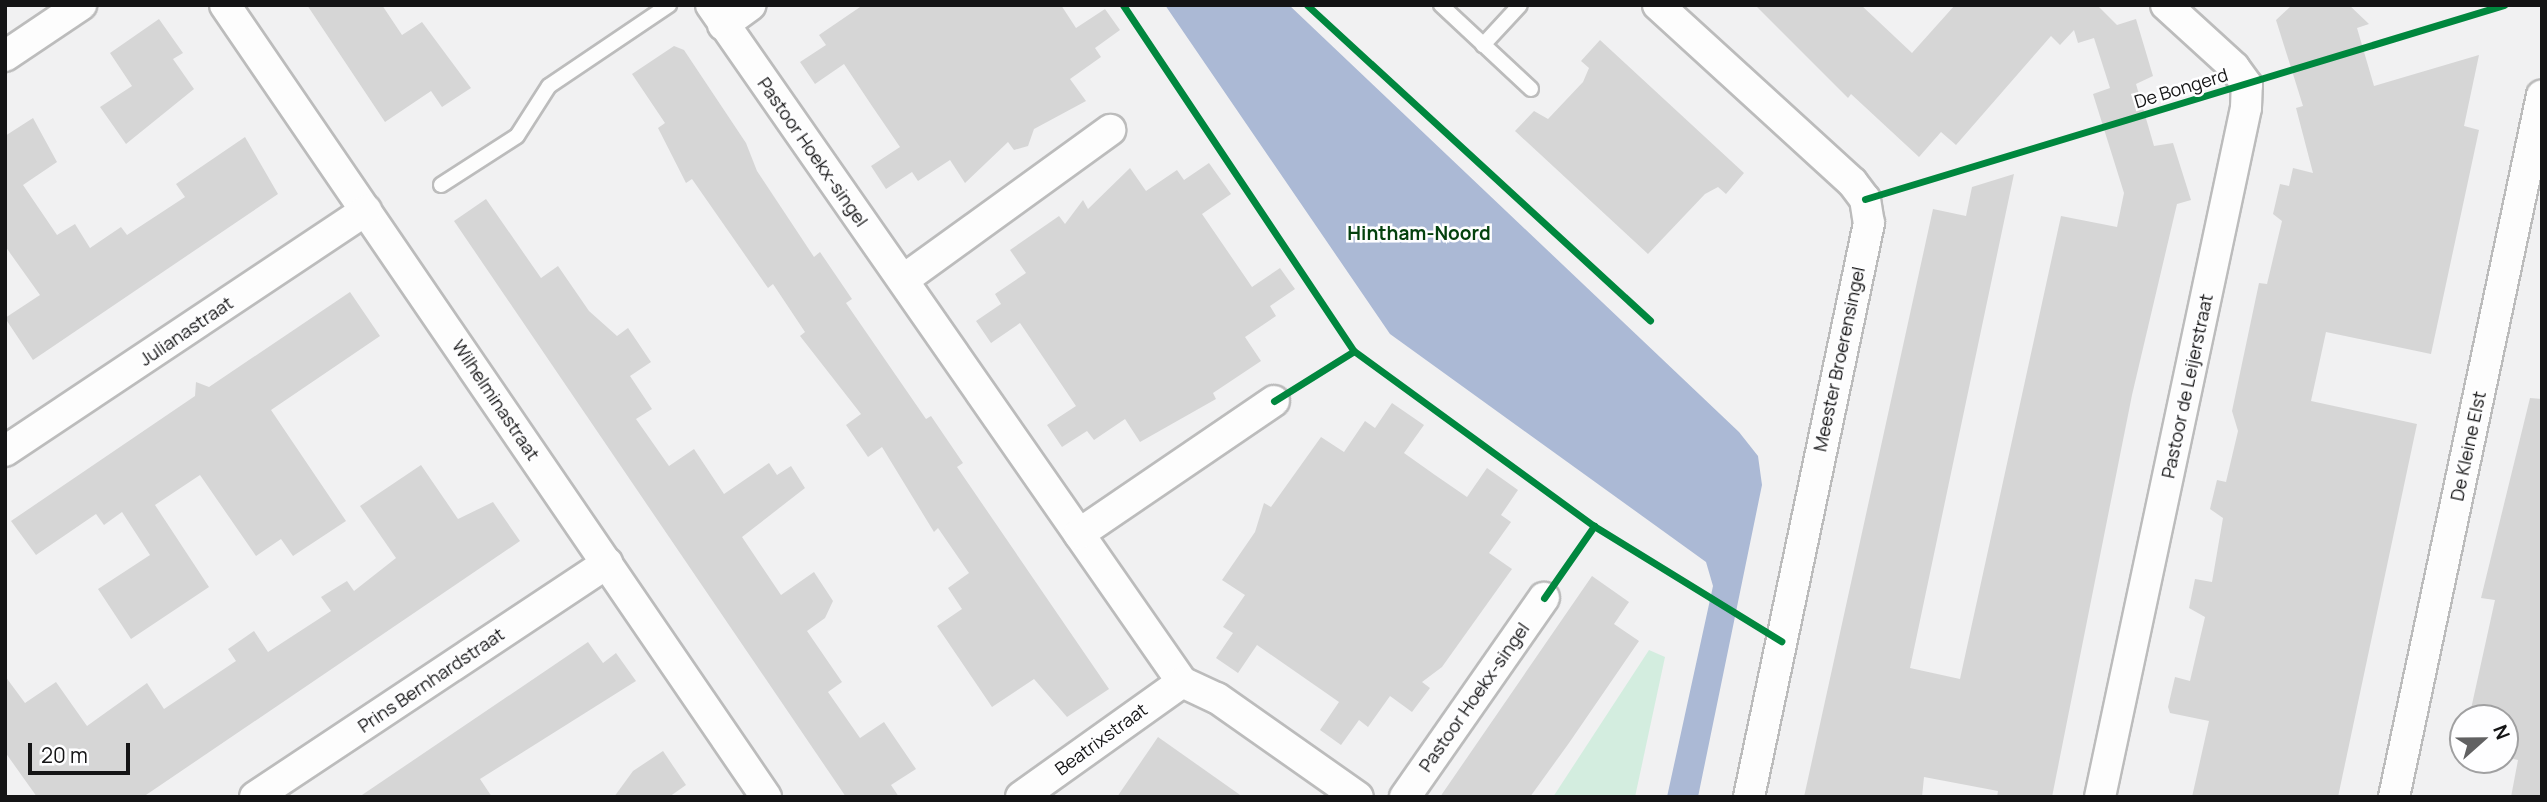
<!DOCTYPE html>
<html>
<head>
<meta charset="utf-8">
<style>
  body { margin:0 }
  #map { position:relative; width:2547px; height:802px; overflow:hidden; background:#f1f1f2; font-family:Manrope,sans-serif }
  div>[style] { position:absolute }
  .green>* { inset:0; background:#d3eddf }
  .water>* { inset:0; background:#abb9d5 }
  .building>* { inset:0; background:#d6d6d6 }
  .roads { filter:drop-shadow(2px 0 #bcbcbc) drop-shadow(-2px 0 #bcbcbc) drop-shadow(0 2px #bcbcbc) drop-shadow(0 -2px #bcbcbc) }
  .lane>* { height:14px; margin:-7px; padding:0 7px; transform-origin:7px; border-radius:7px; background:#fdfdfd }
  .street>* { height:30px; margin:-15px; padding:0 15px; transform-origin:15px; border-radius:15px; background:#fdfdfd }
  .cycleway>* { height:7px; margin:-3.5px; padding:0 3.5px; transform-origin:3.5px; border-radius:3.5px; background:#00873e }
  span { translate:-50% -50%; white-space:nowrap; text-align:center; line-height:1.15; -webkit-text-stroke:5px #fefeff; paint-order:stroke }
  .street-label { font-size:18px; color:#141415 }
  .neighbourhood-label { font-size:19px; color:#04410e; font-weight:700 }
  .frame { position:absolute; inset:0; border:7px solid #141415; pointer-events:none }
  .north { position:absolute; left:2449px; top:704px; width:70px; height:70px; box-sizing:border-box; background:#fefeff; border:2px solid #a0a0a1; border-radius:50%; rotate:69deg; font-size:19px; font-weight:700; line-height:28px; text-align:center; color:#141415 }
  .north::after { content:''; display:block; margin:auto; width:24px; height:32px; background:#616162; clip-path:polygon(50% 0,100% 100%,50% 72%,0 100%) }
  .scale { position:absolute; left:28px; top:743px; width:102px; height:32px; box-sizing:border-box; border:4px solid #141415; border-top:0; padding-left:9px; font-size:21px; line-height:24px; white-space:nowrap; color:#141415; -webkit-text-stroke:5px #fefeff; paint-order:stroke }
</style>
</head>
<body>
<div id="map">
  <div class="green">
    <i style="clip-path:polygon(1649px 650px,1665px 657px,1635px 797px,1553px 797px)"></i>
  </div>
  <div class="water">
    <i style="clip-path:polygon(1165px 5px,1289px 5px,1739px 432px,1758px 456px,1762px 485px,1698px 797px,1667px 797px,1713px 586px,1706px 562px,1390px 334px)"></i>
  </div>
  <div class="building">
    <i style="clip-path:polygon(307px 5px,382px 5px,402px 35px,422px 22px,471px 88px,442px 107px,431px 91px,385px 122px)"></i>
    <i style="clip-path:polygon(863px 5px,1061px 5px,1076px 28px,1105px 9px,1120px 30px,1095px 48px,1101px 57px,1070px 79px,1086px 101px,1034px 129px,1028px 146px,1014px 150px,1008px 142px,965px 183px,950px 160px,918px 181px,912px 172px,886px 189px,871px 166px,900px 147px,872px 106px,844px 64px,815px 84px,800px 62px,826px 45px,819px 35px)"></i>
    <i style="clip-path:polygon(1755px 5px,1861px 5px,1912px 53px,1955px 5px,2097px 5px,2117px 25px,2136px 19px,2153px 76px,2136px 84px,2154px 146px,2173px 143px,2191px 200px,2177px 204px,2132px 395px,2052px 797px,1997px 797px,1998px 791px,1924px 777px,1922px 797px,1804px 797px,1933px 209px,1966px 216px,1972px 187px,2014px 174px,1910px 668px,1960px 679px,2061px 216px,2117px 227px,2124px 193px,2093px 94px,2110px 88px,2094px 38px,2078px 43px,2074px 30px,2060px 45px,2051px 36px,1956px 145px,1941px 132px,1919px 157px,1851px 94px,1848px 98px)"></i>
    <i style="clip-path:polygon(2292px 5px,2349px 5px,2369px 24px,2357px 28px,2374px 86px,2479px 55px,2464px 126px,2479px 130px,2431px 354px,2326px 332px,2311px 401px,2417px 424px,2338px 797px,2192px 797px,2209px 721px,2170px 713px,2168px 707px,2175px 677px,2190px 681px,2205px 617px,2189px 608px,2195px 579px,2212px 582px,2223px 518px,2210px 509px,2217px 480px,2226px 482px,2238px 431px,2232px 411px,2259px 283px,2267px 284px,2282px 221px,2273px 214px,2280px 184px,2289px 186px,2293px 168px,2313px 173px,2296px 108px,2303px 106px,2276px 20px)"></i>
    <i style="clip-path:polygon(159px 19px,183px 53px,173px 59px,194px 89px,126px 144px,100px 107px,132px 86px,110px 53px)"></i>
    <i style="clip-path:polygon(1600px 40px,1744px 173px,1726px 194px,1718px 187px,1705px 194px,1648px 254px,1515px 131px,1534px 111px,1548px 119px,1583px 82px,1589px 68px,1581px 61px)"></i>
    <i style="clip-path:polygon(674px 46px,684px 50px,746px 143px,757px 171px,814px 257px,820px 252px,852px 299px,846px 303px,926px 419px,931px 416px,963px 463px,957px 467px,1109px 689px,1067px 717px,1034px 679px,992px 707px,937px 626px,962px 609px,948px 588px,969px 573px,938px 528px,934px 532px,882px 447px,868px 457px,846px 425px,861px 414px,800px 336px,805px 332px,773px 284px,768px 288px,692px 179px,686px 183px,658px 128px,665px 123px,632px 74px)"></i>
    <i style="clip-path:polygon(33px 118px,57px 162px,23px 185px,57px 235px,75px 224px,90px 248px,121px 227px,127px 235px,185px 197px,176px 184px,245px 137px,278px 194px,33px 360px,5px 318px,40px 295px,5px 246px,5px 136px)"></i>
    <i style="clip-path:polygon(1209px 163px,1231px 194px,1202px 214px,1252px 287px,1280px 268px,1295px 289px,1270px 306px,1276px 316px,1245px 337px,1261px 361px,1213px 393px,1216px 399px,1140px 442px,1125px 419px,1094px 440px,1087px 431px,1062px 447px,1047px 425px,1076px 406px,1020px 323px,991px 343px,976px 321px,1001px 304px,995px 294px,1026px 273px,1010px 250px,1059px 216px,1065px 224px,1083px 200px,1088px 209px,1130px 168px,1146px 191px,1177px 170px,1184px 180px)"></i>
    <i style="clip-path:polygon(486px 199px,541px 278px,558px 266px,589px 311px,617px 336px,628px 328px,651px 362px,630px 376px,652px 409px,636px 419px,669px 466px,694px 449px,724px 494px,769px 463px,777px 475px,791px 466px,805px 488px,742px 537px,781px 595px,814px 572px,833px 601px,825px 618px,807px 631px,842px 682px,828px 692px,860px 738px,884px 722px,916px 769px,891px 785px,899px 797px,846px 797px,454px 221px)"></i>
    <i style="clip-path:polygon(350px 292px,380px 336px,271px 410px,346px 521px,293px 556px,281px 539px,256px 556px,200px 475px,155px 505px,209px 587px,131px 639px,98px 589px,150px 555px,122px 512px,104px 525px,96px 514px,36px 555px,11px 521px,195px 396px,196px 382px,209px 387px)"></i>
    <i style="clip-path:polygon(2530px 398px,2542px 399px,2542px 797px,2511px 797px,2518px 760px,2505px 757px,2505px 718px,2469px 718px,2495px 600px,2481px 598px)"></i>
    <i style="clip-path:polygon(1392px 403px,1424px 425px,1404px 453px,1435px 475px,1467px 497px,1487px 468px,1518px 490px,1501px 515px,1511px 522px,1489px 553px,1512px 569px,1442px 667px,1422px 682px,1430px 688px,1412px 712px,1390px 696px,1368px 727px,1359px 720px,1341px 745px,1320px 730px,1339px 702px,1257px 645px,1238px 673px,1216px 658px,1233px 633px,1223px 627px,1245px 595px,1222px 580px,1255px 532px,1264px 503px,1271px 507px,1321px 437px,1344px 452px,1365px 421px,1375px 428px)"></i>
    <i style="clip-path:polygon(421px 465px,458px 519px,493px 502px,520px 541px,143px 797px,37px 797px,5px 752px,5px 676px,25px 703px,56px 682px,87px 726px,147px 683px,164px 709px,236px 661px,228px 649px,254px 631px,268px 652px,331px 611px,321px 597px,347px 581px,354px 591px,396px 558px,360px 506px)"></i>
    <i style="clip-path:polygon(1592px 576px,1629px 602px,1614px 624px,1639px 641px,1569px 743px,1530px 797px,1440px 797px)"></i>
    <i style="clip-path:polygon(588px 642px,603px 663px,616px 653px,636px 681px,480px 779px,492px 797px,359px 797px)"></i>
    <i style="clip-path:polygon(1158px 737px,1243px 797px,1117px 797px)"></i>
    <i style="clip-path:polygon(663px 751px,686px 785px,669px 797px,614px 797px,633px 771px)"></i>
  </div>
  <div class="roads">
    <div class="lane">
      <i style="left:1441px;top:5px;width:123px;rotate:43deg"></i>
      <i style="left:1483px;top:45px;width:54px;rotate:-47.2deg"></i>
      <i style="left:441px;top:185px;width:90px;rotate:-32.8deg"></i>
      <i style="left:517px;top:136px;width:59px;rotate:-57.4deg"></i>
      <i style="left:549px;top:86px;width:145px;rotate:-34deg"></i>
    </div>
    <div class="street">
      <i style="left:225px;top:5px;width:959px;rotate:55.66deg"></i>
      <i style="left:711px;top:5px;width:825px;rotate:55.17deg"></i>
      <i style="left:1182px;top:682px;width:38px;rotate:25deg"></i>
      <i style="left:1217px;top:698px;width:172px;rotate:35.1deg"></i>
      <i style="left:1658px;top:5px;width:263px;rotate:42.4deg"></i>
      <i style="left:1852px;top:182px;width:21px;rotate:53deg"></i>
      <i style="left:1865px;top:199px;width:24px;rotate:81deg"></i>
      <i style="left:1869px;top:223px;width:586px;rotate:101.81deg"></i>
      <i style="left:723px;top:25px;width:34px;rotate:-36deg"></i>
      <i style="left:5px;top:56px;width:92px;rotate:-33.9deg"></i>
      <i style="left:903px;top:280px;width:256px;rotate:-35.9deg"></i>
      <i style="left:5px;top:451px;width:434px;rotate:-33.7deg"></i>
      <i style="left:1079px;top:534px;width:236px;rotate:-34.3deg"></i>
      <i style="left:255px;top:797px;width:423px;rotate:-33.6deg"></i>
      <i style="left:1021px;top:797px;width:198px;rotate:-35.5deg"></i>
      <i style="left:1405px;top:797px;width:243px;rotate:-55.1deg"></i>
      <i style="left:2100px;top:797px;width:704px;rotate:-78.04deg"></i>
      <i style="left:2246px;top:108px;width:23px;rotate:-88deg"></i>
      <i style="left:2247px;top:85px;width:22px;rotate:-126deg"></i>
      <i style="left:2234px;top:67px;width:92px;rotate:-137.6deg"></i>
      <i style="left:2394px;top:797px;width:717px;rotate:-78.09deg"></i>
    </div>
  </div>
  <div class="cycleway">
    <i style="left:1123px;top:5px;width:416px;rotate:56.3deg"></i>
    <i style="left:1354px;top:351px;width:297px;rotate:36.1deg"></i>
    <i style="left:1594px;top:526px;width:220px;rotate:31.6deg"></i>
    <i style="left:1307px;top:5px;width:466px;rotate:42.6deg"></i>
    <i style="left:1865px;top:199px;width:668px;rotate:-16.89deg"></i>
    <i style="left:1274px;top:401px;width:94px;rotate:-32deg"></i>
    <i style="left:1544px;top:598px;width:88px;rotate:-55.2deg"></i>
  </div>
  <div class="street-label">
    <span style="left:2181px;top:88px;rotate:-17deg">De Bongerd</span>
    <span style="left:813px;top:152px;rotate:55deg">Pastoor Hoekx-singel</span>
    <span style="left:186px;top:331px;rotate:-34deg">Julianastraat</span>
    <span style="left:1839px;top:359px;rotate:-78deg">Meester Broerensingel</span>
    <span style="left:2187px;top:386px;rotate:-78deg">Pastoor de Leijerstraat</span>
    <span style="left:496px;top:400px;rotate:56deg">Wilhelminastraat</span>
    <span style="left:2468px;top:446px;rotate:-78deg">De Kleine Elst</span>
    <span style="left:431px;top:680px;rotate:-34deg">Prins Bernhardstraat</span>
    <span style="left:1474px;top:697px;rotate:-55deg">Pastoor Hoekx-singel</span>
    <span style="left:1101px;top:739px;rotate:-36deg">Beatrixstraat</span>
  </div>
  <div class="neighbourhood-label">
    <span style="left:1419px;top:234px">Hintham-Noord</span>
  </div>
  <div class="frame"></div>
  <div class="north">N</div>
  <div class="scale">20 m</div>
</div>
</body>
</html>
